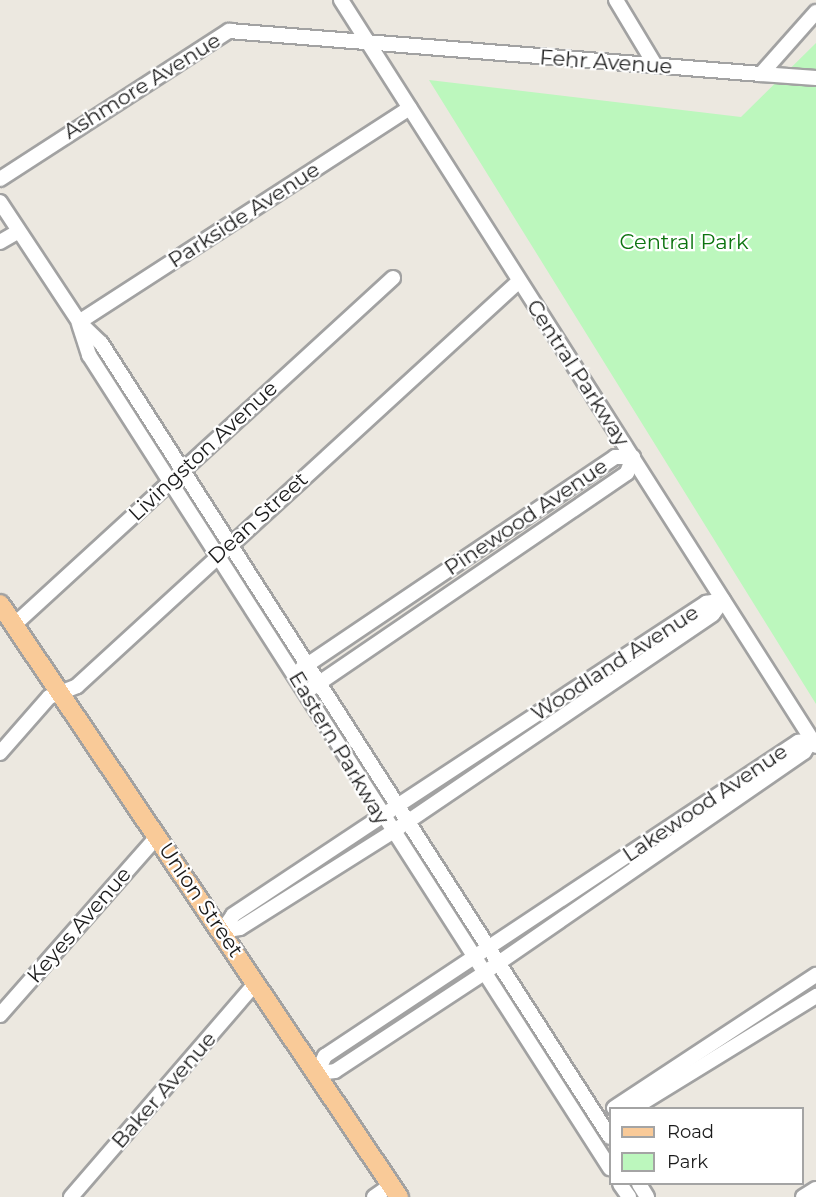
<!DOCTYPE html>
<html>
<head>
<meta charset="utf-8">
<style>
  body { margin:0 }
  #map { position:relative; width:816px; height:1197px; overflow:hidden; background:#ece8e0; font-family:Montserrat,sans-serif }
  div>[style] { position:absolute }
  .park>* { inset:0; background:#bcf7bd }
  .roads { filter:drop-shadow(2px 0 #a2a2a2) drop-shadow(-2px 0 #a2a2a2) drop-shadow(0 2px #a2a2a2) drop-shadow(0 -2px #a2a2a2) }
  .minor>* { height:14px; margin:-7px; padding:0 7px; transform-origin:7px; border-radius:7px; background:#fff }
  .major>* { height:18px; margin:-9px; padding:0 9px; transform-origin:9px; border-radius:9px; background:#f9ca98 }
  span { translate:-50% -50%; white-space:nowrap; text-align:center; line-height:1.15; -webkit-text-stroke:4.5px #fff; paint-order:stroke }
  .street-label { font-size:21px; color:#1b1b1b }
  .park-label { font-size:21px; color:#0d7410 }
  .legend { position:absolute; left:609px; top:1107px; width:195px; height:78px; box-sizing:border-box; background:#fff; border:2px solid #a4a4a4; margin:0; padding:8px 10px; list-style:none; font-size:18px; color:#1b1b1b }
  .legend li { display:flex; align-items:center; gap:12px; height:30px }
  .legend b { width:30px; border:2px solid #a4a4a4 }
</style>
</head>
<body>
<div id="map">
  <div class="park">
    <i style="clip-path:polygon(816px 43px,816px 704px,429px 80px,741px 117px)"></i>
  </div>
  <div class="roads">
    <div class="minor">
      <i style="left:341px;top:0;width:884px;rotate:57.51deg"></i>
      <i style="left:616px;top:0;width:76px;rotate:59deg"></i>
      <i style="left:761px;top:74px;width:55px;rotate:4.2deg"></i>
      <i style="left:0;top:179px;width:273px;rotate:-32.9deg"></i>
      <i style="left:229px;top:31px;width:534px;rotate:4.62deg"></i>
      <i style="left:761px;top:74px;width:83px;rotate:-48.4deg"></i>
      <i style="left:0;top:202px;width:144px;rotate:56.6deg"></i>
      <i style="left:79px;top:322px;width:30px;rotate:44deg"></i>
      <i style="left:101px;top:343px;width:943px;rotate:57.34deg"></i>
      <i style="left:0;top:242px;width:20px;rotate:-30deg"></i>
      <i style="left:79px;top:322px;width:394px;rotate:-32.9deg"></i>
      <i style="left:79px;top:324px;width:33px;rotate:72deg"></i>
      <i style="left:89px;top:355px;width:966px;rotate:57.35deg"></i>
      <i style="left:14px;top:625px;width:514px;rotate:-42.48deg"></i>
      <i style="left:301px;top:669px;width:379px;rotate:-34deg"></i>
      <i style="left:615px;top:457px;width:18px"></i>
      <i style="left:633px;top:457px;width:17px;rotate:111deg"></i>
      <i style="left:627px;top:473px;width:380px;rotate:145.7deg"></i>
      <i style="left:0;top:753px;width:74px;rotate:-48.8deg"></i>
      <i style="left:49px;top:697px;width:30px;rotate:-21deg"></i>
      <i style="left:77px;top:686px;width:598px;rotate:-42.49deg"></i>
      <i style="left:222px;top:931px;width:18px;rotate:-9deg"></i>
      <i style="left:240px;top:928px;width:178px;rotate:-32.2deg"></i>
      <i style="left:391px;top:833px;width:389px;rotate:-34.2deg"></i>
      <i style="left:713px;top:614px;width:17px;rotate:-54deg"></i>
      <i style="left:222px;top:931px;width:19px;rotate:-55deg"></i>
      <i style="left:233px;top:915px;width:197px;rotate:-33.6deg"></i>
      <i style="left:397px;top:806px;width:370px;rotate:-33.3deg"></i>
      <i style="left:706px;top:603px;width:17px;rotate:-10deg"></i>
      <i style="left:0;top:1015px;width:239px;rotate:-48.6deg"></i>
      <i style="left:317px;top:1073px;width:19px;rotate:-65deg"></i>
      <i style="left:325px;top:1056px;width:568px;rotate:-33.58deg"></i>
      <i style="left:798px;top:742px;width:14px;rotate:-8deg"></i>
      <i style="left:317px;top:1073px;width:18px;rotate:-6deg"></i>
      <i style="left:335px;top:1071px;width:178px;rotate:-33.3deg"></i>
      <i style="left:484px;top:973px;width:389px;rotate:-34.6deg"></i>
      <i style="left:804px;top:752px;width:14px;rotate:-56deg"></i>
      <i style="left:614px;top:1108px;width:242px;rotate:-33.4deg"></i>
      <i style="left:634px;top:1108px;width:214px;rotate:-31.6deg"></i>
      <i style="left:620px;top:1184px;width:16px;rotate:55deg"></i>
      <i style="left:639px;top:1184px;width:15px;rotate:58deg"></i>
      <i style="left:71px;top:1197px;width:283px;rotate:-49.2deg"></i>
      <i style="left:374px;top:1197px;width:21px;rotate:-35deg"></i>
      <i style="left:803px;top:1197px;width:15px;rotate:-32deg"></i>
    </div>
    <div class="major">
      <i style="left:0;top:604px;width:715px;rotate:56.07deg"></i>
    </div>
  </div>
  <div class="street-label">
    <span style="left:606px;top:62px;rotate:4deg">Fehr Avenue</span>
    <span style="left:142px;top:86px;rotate:-32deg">Ashmore Avenue</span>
    <span style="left:244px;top:215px;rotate:-33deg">Parkside Avenue</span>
    <span style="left:578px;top:373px;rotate:57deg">Central Parkway</span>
    <span style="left:203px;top:451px;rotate:-43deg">Livingston Avenue</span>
    <span style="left:526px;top:517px;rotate:-34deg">Pinewood Avenue</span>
    <span style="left:258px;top:518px;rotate:-42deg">Dean Street</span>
    <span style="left:615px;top:663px;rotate:-33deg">Woodland Avenue</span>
    <span style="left:339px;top:748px;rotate:59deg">Eastern Parkway</span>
    <span style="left:705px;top:803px;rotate:-34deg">Lakewood Avenue</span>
    <span style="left:201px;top:900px;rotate:56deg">Union Street</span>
    <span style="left:79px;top:925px;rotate:-49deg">Keyes Avenue</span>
    <span style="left:164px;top:1090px;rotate:-49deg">Baker Avenue</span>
  </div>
  <div class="park-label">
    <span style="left:684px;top:242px">Central Park</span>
  </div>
  <ul class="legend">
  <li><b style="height:8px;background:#f9ca98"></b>Road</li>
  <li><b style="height:16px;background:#bcf7bd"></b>Park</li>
  </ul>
</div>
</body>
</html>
